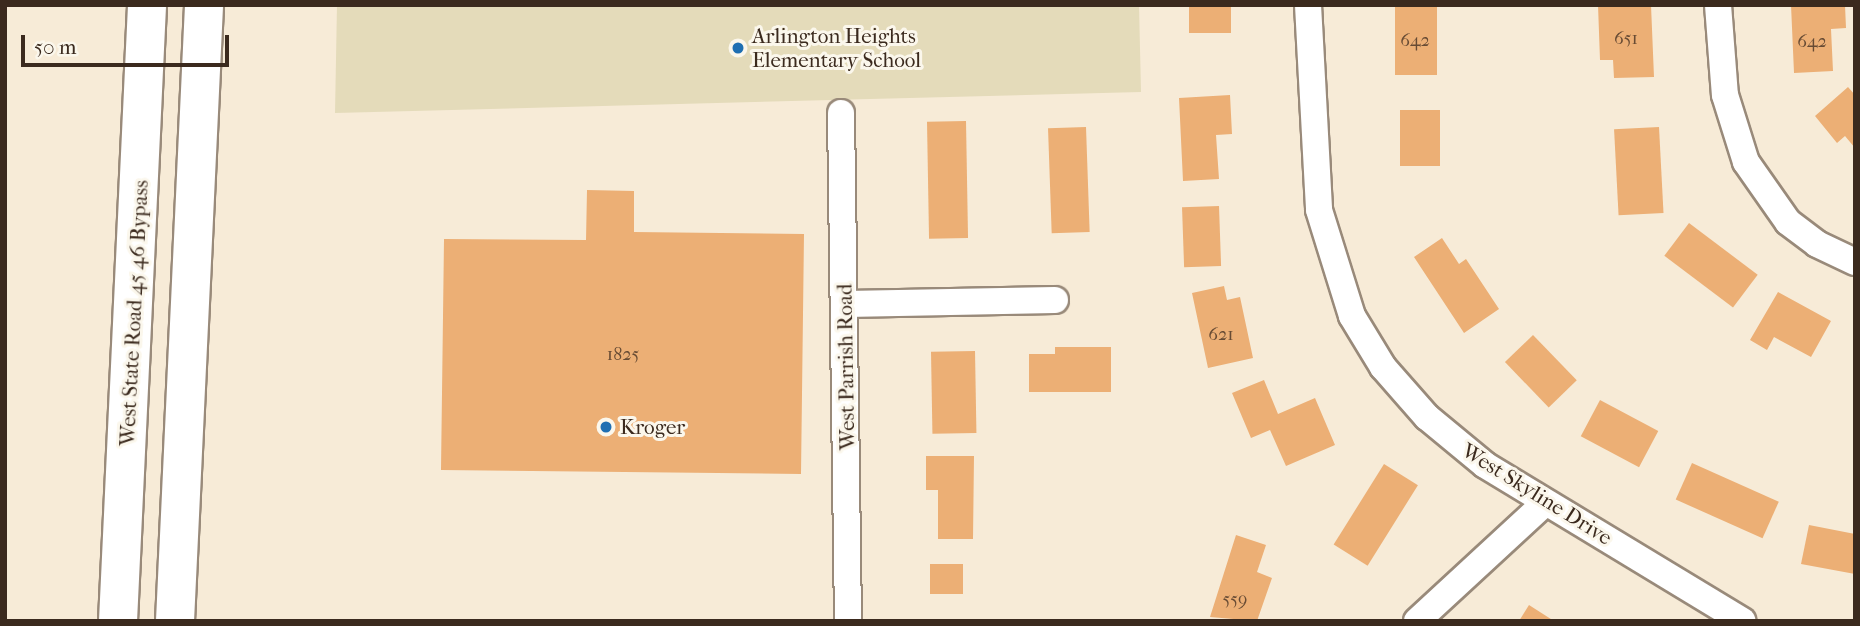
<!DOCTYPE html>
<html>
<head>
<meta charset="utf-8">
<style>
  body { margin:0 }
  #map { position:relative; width:1860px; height:626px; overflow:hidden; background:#f7ebd7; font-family:"IM FELL French Canon",serif }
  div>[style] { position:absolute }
  .built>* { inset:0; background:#e4dbba }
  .building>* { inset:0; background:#ecaf75; transform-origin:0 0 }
  .roads { filter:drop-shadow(2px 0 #998a7a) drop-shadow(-2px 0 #998a7a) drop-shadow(0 2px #998a7a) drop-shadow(0 -2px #998a7a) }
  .street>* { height:26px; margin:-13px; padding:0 13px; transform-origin:13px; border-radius:13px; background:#fff }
  .highway>* { height:38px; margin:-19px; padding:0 19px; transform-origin:19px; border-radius:19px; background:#fff }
  .dots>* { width:19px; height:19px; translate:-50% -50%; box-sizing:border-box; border:4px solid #fbf7ec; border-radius:50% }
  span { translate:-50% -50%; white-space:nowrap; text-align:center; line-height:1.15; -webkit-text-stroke:6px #fbf7ec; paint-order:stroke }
  .number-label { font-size:18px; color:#674b34 }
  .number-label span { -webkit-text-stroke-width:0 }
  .poi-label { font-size:21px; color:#3b2a1e }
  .left { translate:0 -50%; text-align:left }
  .street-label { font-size:21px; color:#3b2a1e }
  .frame { position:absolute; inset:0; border:7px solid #3b2a1e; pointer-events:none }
  .scale { position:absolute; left:21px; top:35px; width:208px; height:32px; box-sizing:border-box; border:4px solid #3b2a1e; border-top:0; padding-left:9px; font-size:21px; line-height:24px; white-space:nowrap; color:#3b2a1e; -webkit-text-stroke:5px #fbf7ec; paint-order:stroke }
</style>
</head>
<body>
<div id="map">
  <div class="built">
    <i style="clip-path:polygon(337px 5px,1139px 5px,1141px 92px,335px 113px)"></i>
  </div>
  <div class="building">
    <i style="left:1189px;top:5px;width:42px;height:28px"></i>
    <i style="left:1395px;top:5px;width:42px;height:70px"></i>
    <i style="clip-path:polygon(1598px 5px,1651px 5px,1654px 77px,1614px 78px,1613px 60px,1600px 60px)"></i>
    <i style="clip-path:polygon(1791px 5px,1845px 5px,1846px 28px,1831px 29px,1833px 71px,1794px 73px)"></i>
    <i style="clip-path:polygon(1848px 87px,1855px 95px,1855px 148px,1845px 136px,1837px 143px,1815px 116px)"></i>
    <i style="clip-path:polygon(1230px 95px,1232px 134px,1216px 135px,1219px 179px,1183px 181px,1179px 98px)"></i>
    <i style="left:1400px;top:110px;width:40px;height:56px"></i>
    <i style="left:966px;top:121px;width:117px;height:39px;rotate:89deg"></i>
    <i style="left:1086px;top:127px;width:105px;height:38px;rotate:88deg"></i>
    <i style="left:1659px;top:127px;width:86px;height:45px;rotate:87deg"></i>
    <i style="clip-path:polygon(587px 190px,634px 191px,634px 232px,804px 234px,801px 474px,441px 470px,444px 239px,586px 240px)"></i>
    <i style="left:1219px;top:206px;width:60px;height:37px;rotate:88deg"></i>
    <i style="left:1689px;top:223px;width:86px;height:41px;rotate:37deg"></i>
    <i style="clip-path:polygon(1442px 238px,1459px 264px,1466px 259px,1499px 309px,1464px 333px,1414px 257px)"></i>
    <i style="clip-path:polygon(1224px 286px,1227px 300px,1240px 297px,1253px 358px,1208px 368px,1192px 293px)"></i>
    <i style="clip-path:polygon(1778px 292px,1831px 321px,1811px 357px,1774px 337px,1767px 350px,1750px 340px)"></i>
    <i style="left:1533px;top:335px;width:63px;height:39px;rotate:46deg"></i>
    <i style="clip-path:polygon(1055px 347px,1111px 347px,1111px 392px,1029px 392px,1029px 354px,1055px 354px)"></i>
    <i style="left:975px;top:351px;width:82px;height:44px;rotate:89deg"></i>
    <i style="clip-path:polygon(1264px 380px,1278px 414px,1315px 398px,1335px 445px,1286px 466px,1270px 430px,1251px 438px,1232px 393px)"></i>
    <i style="left:1600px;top:400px;width:66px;height:41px;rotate:28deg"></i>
    <i style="clip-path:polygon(926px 456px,974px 456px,973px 539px,938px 539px,938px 490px,926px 490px)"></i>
    <i style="left:1692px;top:463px;width:95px;height:40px;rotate:24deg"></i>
    <i style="left:1384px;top:464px;width:40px;height:95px;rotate:32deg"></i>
    <i style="clip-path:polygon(1809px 525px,1855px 534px,1855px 574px,1801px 564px)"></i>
    <i style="clip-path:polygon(1236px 535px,1266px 545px,1257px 572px,1272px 578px,1257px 621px,1210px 617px)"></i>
    <i style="left:930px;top:564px;width:33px;height:30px"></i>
    <i style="clip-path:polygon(1529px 605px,1554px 621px,1519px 621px)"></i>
  </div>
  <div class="roads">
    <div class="street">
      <i style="left:1308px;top:5px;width:205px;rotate:86.9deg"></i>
      <i style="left:1319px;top:210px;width:111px;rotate:72.7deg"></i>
      <i style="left:1352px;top:316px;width:60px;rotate:58.7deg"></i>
      <i style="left:1383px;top:367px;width:67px;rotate:48.7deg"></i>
      <i style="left:1427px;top:417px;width:75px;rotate:39.6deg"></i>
      <i style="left:1485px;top:465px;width:301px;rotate:31.2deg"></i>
      <i style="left:1718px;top:5px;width:90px;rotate:85.6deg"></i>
      <i style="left:1725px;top:95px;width:70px;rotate:72.6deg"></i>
      <i style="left:1746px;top:162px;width:73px;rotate:55deg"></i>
      <i style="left:1788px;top:222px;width:36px;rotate:37deg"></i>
      <i style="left:1817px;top:244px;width:42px;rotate:25.3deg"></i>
      <i style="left:841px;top:113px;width:508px;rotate:89.21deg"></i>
      <i style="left:846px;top:304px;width:209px;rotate:-1.1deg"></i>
      <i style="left:1417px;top:621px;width:174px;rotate:-42.7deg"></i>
    </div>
    <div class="highway">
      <i style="left:118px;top:621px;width:617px;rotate:-87.3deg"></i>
      <i style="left:175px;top:621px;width:617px;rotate:-87.3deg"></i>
    </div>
  </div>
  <div class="dots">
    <i style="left:738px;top:48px;background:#1f6fb2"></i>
    <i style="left:606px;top:427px;background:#1f6fb2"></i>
  </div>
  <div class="number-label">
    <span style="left:1626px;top:39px">651</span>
    <span style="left:1415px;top:41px">642</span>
    <span style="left:1812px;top:42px">642</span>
    <span style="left:1221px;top:335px">621</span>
    <span style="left:623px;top:355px">1825</span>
    <span style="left:1235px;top:600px">559</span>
  </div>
  <div class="poi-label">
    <span class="left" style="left:752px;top:48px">Arlington Heights<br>Elementary School</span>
    <span class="left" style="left:620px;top:427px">Kroger</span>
  </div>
  <div class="street-label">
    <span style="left:134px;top:313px;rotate:-87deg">West State Road 45 46 Bypass</span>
    <span style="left:846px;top:367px;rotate:-91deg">West Parrish Road</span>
    <span style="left:1537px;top:494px;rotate:32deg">West Skyline Drive</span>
  </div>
  <div class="frame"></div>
  <div class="scale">50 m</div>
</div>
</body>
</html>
